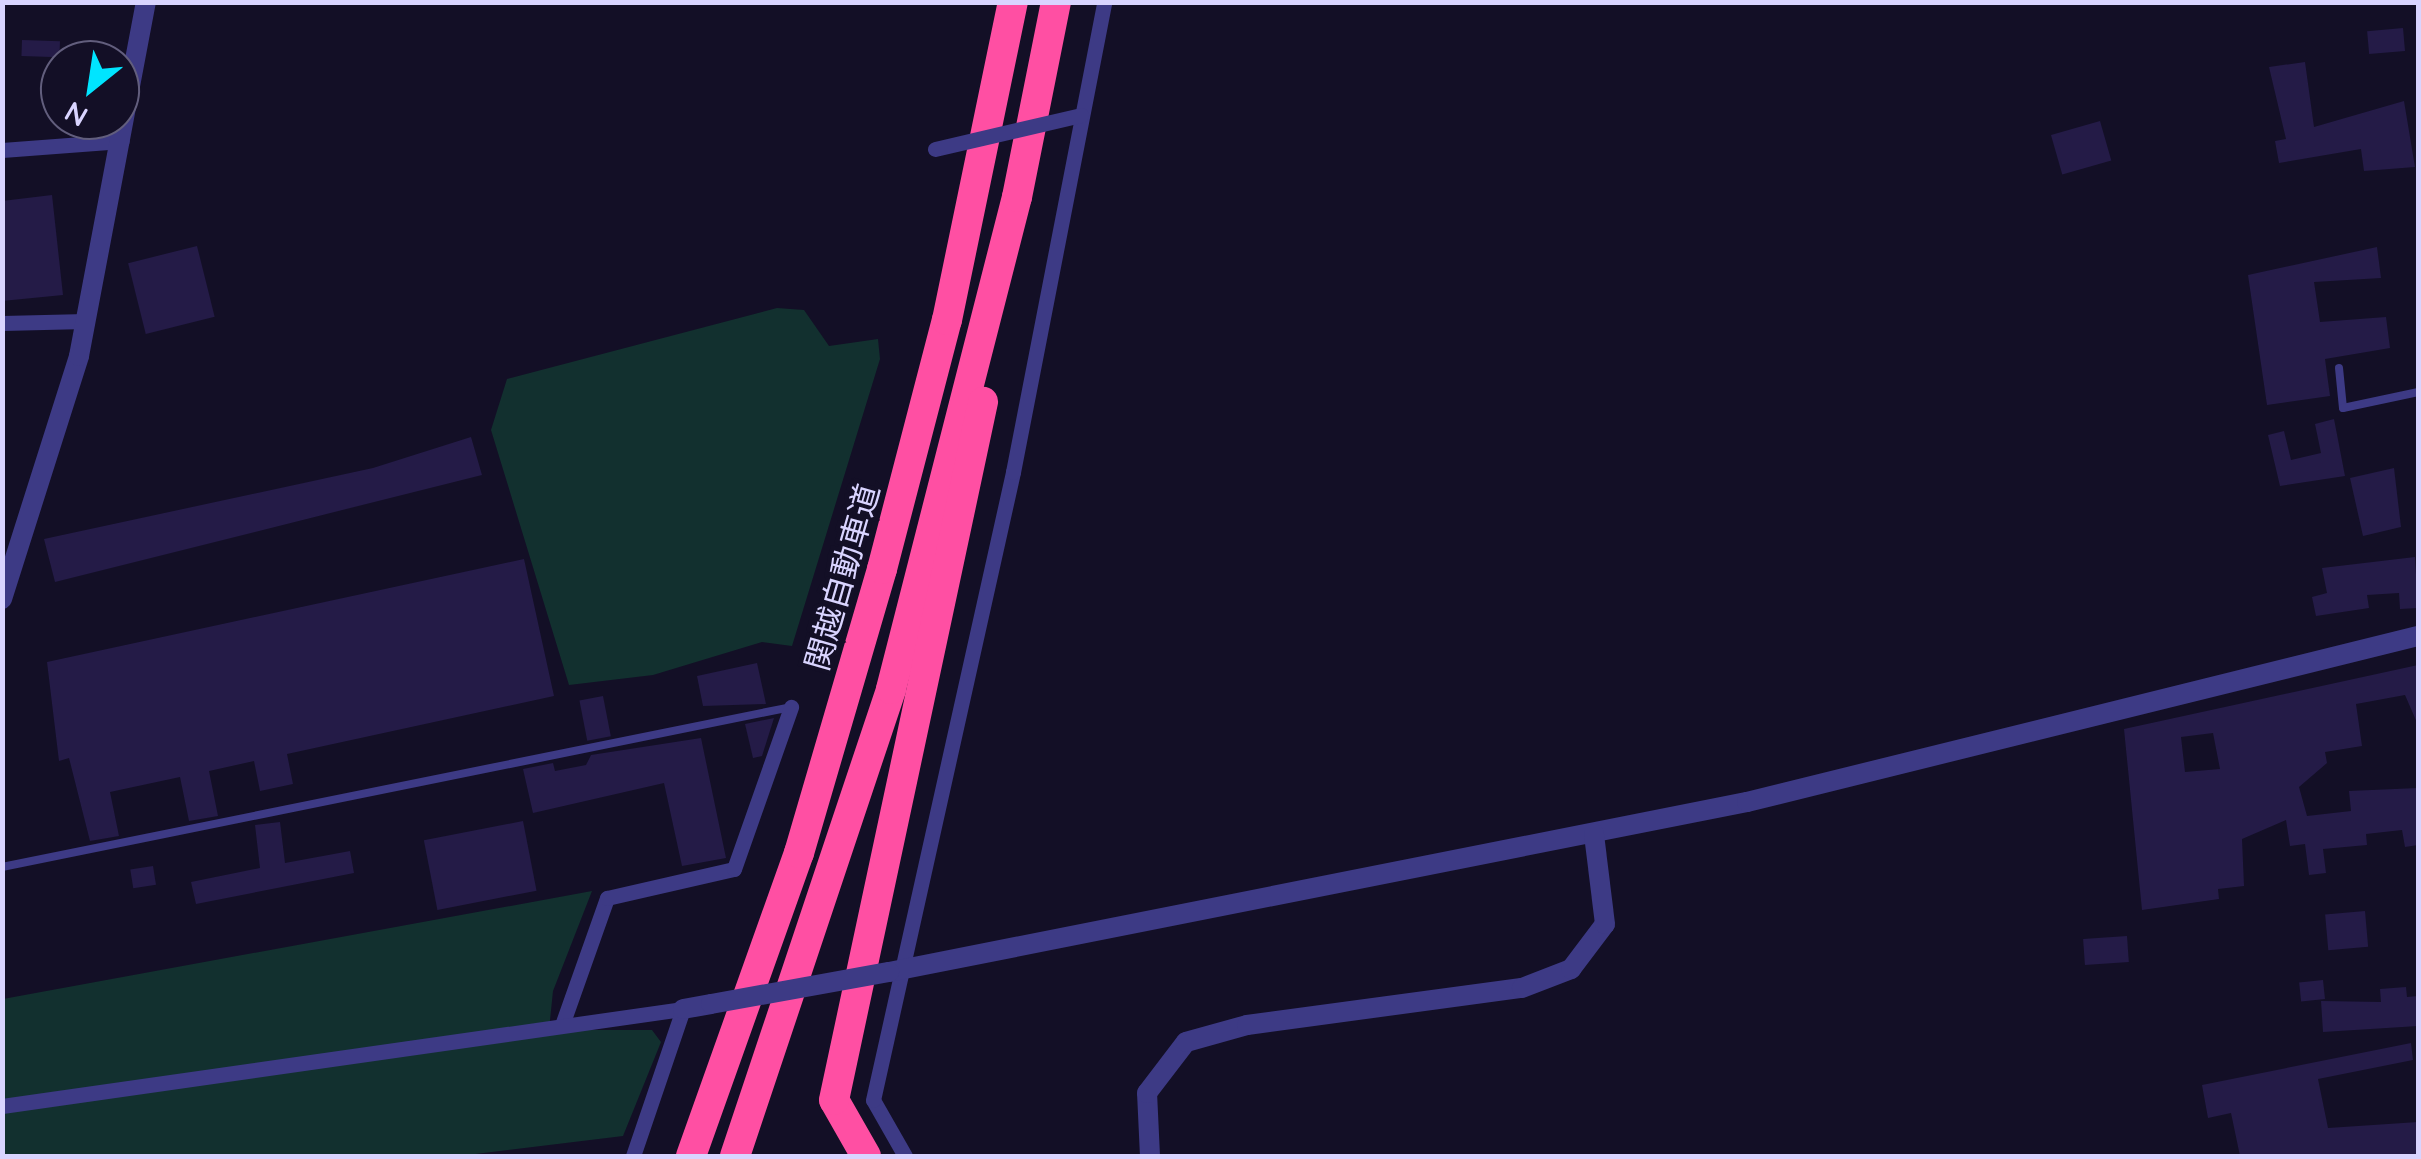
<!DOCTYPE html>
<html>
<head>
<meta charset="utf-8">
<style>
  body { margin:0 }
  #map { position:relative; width:2421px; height:1159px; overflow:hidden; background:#130f26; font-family:Quicksand,"Noto Sans JP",sans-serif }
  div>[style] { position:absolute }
  .green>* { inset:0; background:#12302f }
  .building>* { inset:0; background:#241b47; transform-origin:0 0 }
  .service>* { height:8px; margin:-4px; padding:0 4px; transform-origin:4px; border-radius:4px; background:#3d3a85 }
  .minor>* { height:15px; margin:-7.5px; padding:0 7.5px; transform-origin:7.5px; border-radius:7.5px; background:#3d3a85 }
  .tertiary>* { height:20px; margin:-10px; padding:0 10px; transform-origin:10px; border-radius:10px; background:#3d3a85 }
  .motorway>* { height:30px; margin:-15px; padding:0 15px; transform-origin:15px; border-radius:15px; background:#ff4fa3 }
  .minor-bridge>* { height:15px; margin:-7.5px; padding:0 7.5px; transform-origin:7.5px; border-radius:7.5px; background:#3d3a85 }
  .tertiary-bridge>* { height:20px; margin:-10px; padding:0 10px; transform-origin:10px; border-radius:10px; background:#3d3a85 }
  span { translate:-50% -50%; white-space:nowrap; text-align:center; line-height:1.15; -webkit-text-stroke:9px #130f26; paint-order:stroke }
  .street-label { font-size:32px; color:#d9d4ff }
  .frame { position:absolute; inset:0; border:5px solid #d9d4ff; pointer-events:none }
  .north { position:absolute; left:40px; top:40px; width:100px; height:100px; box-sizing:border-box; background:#130f26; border:2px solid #625e7d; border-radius:50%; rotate:210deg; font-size:28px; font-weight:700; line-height:40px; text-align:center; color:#d9d4ff }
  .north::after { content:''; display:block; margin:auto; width:35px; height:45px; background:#00e5ff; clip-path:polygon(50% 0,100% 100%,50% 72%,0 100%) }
</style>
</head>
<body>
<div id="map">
  <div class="green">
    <i style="clip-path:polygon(777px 308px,804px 310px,829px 346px,878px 339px,880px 359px,792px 646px,762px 642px,653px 675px,569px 685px,491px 430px,507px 379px)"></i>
    <i style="clip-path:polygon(592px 891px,553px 991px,549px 1030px,652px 1030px,661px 1042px,623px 1136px,459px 1156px,3px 1156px,3px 999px)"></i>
  </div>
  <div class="building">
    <i style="left:2403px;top:28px;width:23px;height:36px;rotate:85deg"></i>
    <i style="left:22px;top:40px;width:38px;height:16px;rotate:2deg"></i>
    <i style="clip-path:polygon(2305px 62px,2314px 127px,2404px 101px,2415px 167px,2364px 171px,2361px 149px,2279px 163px,2275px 141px,2286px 139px,2269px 67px)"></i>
    <i style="left:2100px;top:121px;width:41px;height:51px;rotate:74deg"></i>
    <i style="clip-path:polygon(52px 195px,63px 295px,2px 301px,2px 201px)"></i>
    <i style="left:197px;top:246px;width:73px;height:71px;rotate:76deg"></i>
    <i style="clip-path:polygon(2377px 247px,2381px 278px,2314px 282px,2320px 322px,2386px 317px,2390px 348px,2325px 359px,2330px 396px,2267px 405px,2248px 275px)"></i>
    <i style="clip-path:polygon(2334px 419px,2345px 476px,2280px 486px,2268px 435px,2284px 431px,2291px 460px,2321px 453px,2315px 424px)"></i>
    <i style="clip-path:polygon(471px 437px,482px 475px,55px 582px,44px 539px,373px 468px)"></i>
    <i style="clip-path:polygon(2394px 468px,2401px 527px,2363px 536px,2350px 478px)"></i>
    <i style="clip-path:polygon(2415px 557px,2418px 608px,2400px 609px,2399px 593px,2367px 595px,2369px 608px,2316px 616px,2312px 597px,2327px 593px,2322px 568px)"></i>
    <i style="clip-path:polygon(524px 559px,554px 696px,287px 754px,293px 784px,260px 791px,254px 761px,209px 771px,218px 816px,189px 821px,180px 777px,110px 792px,119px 836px,90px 841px,69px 758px,59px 761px,47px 662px)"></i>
    <i style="clip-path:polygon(757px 663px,766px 704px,703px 706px,697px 676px)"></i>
    <i style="clip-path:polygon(evenodd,2418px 665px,2418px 725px,2405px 695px,2356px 704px,2362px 746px,2325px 752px,2327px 763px,2299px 787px,2307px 816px,2351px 811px,2349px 791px,2418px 788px,2418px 845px,2405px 847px,2402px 830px,2366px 834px,2367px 845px,2323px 849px,2326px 873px,2309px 875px,2305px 844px,2290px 846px,2286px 820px,2242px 839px,2244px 886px,2218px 889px,2219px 899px,2142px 910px,2124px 729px,2418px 665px,2213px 733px,2220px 769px,2185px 772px,2181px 737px,2213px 733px)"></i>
    <i style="left:603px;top:696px;width:41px;height:24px;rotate:79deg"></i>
    <i style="clip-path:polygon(774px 718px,762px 756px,753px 758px,745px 724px)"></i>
    <i style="clip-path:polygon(701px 738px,726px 858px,682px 866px,664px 783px,533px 813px,523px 769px,553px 763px,555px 771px,586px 765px,591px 755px)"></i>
    <i style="left:523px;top:821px;width:71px;height:101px;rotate:79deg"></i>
    <i style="clip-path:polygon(280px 822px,285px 863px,350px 851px,354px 873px,196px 904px,191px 882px,260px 868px,255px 825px)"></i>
    <i style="left:153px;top:866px;width:19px;height:23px;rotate:81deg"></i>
    <i style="left:2365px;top:911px;width:36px;height:40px;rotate:85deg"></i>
    <i style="left:2127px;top:936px;width:26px;height:44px;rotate:86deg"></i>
    <i style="left:2323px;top:980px;width:19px;height:24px;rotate:84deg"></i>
    <i style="clip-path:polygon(2406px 987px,2407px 997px,2418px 996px,2418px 1026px,2323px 1032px,2321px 1001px,2381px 1002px,2380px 989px)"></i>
    <i style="clip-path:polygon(2411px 1043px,2413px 1060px,2318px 1079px,2328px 1128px,2418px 1122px,2418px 1156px,2240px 1156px,2231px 1113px,2208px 1118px,2202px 1085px)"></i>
  </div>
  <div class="service">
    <i style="left:2339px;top:368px;width:40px;rotate:84.3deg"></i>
    <i style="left:2343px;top:408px;width:77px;rotate:-12deg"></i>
    <i style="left:2px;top:867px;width:805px;rotate:-11.46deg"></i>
  </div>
  <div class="minor">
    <i style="left:2px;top:150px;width:120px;rotate:-4.3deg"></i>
    <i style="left:2px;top:323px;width:84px;rotate:-1.4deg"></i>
    <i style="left:562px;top:1025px;width:135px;rotate:-70.5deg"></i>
    <i style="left:607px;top:898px;width:130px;rotate:-12.9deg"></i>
    <i style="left:734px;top:869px;width:172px;rotate:-70.6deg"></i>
    <i style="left:2px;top:1106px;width:688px;rotate:-8.11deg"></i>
    <i style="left:683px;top:1009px;width:155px;rotate:108.8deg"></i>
    <i style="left:905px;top:1156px;width:64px;rotate:-119.7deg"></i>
    <i style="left:873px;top:1100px;width:643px;rotate:-77.43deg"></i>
    <i style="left:1013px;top:472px;width:479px;rotate:-79deg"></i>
  </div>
  <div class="tertiary">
    <i style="left:2px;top:599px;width:255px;rotate:-72.4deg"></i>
    <i style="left:79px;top:356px;width:360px;rotate:-79.3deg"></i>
    <i style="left:889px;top:972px;width:875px;rotate:-11.21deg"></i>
    <i style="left:1747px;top:802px;width:691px;rotate:-13.9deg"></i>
    <i style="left:683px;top:1009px;width:28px;rotate:-10deg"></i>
    <i style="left:1150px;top:1156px;width:63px;rotate:-92.7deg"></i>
    <i style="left:1147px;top:1093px;width:64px;rotate:-52.6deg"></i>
    <i style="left:1186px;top:1042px;width:63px;rotate:-15.6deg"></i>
    <i style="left:1247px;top:1025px;width:277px;rotate:-7.7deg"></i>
    <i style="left:1522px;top:988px;width:53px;rotate:-21.2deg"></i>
    <i style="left:1571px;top:969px;width:56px;rotate:-52.9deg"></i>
    <i style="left:1605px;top:924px;width:91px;rotate:-97deg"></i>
  </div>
  <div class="motorway">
    <i style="left:691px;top:1156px;width:322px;rotate:-70.4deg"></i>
    <i style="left:799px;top:853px;width:296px;rotate:-73.7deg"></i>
    <i style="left:882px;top:569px;width:257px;rotate:-75.4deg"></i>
    <i style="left:947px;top:320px;width:325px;rotate:-78.3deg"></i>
    <i style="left:735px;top:1156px;width:492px;rotate:-71.5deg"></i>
    <i style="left:891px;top:689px;width:508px;rotate:-75.64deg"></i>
    <i style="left:1017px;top:197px;width:199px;rotate:-78.7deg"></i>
    <i style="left:866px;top:1156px;width:64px;rotate:-119.7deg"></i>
    <i style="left:834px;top:1100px;width:714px;rotate:-77.95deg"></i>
  </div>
  <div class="minor-bridge">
    <i style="left:935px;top:149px;width:150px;rotate:-13.1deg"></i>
  </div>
  <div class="tertiary-bridge">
    <i style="left:711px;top:1004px;width:181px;rotate:-10.2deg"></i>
  </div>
  <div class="street-label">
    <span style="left:842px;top:577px;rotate:-74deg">関越自動車道</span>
  </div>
  <div class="frame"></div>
  <div class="north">N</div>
</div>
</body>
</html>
